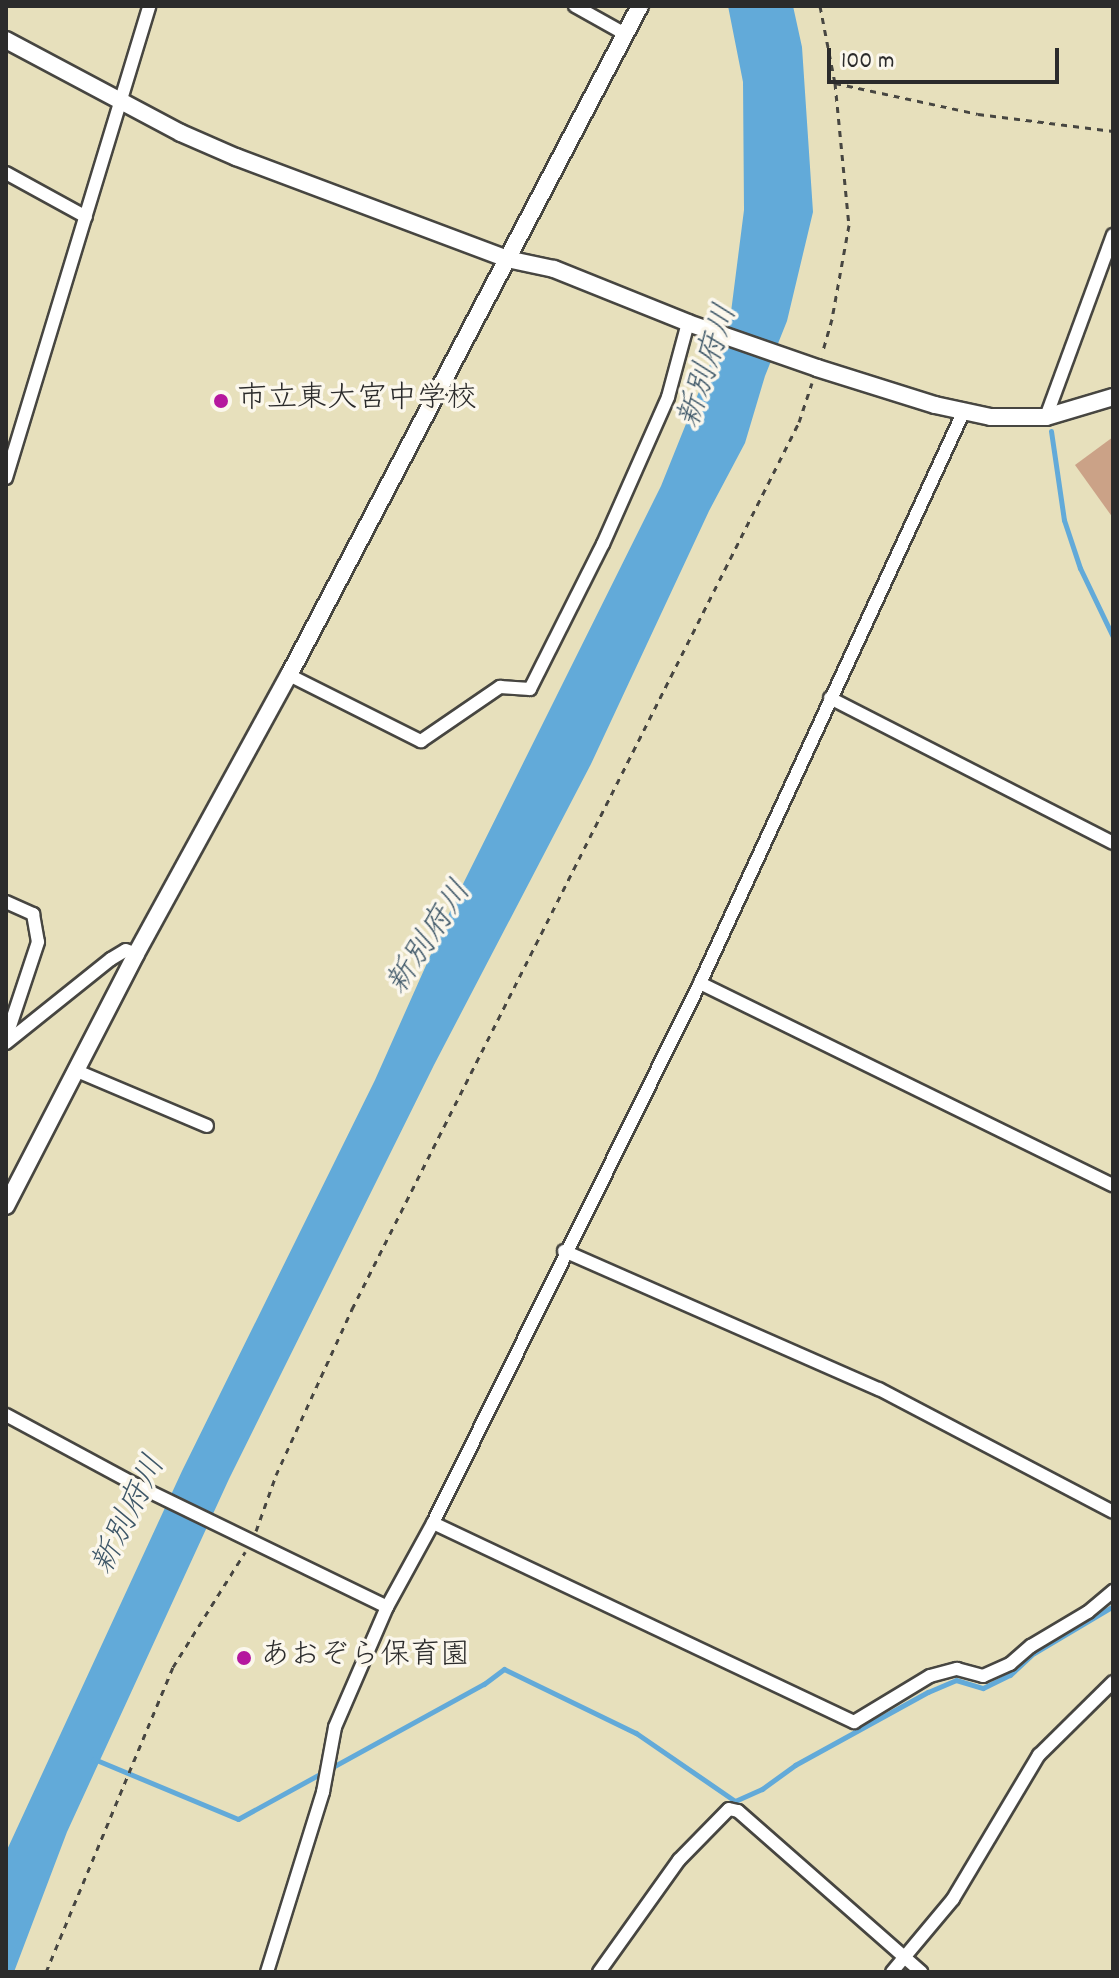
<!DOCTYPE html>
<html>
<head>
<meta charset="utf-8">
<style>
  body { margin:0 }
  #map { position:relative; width:1119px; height:1978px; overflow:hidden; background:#e7e0bc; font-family:Dekko,"Klee One",sans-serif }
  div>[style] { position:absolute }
  .water>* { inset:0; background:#62aad9 }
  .stream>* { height:5px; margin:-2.5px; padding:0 2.5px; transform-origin:2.5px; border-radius:2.5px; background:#62aad9 }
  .building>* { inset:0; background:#cba287 }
  .path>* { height:3px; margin-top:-1.5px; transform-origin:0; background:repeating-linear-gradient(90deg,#474641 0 6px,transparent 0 12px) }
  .roads { filter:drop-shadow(2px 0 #474641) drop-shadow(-2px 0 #474641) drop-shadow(0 2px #474641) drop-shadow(0 -2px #474641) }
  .minor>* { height:12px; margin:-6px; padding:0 6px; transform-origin:6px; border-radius:6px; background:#fff }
  .tertiary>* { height:16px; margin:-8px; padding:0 8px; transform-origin:8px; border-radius:8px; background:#fff }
  .dots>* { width:22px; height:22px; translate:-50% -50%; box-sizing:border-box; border:4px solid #fbf7ec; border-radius:50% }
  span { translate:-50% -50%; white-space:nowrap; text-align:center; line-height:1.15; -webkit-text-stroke:7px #fbf7ec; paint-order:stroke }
  .poi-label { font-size:30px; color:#2b2b2b }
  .left { translate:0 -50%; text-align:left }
  .water-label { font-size:32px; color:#3e5768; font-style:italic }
  .frame { position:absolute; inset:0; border:8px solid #2b2b2b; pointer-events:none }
  .scale { position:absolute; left:827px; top:48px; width:232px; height:36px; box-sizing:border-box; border:4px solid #2b2b2b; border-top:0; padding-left:10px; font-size:24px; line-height:28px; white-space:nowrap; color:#2b2b2b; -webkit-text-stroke:6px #fbf7ec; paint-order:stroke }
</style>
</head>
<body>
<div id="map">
  <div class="water">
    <i style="clip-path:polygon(728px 6px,793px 6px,802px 47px,813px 212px,787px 321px,765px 376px,745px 443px,709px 511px,591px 764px,434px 1065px,229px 1479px,67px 1832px,14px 1972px,6px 1972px,6px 1852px,182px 1471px,375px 1080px,456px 898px,661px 486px,731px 312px,744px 210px,743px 82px)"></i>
  </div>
  <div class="stream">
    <i style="left:1051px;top:431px;width:90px;rotate:81.7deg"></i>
    <i style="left:1064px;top:520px;width:51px;rotate:71.6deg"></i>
    <i style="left:1080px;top:568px;width:76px;rotate:64.4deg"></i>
    <i style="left:94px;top:1759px;width:156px;rotate:22.6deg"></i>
    <i style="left:238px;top:1819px;width:281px;rotate:-28.8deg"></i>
    <i style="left:484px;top:1684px;width:25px;rotate:-37deg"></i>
    <i style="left:504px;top:1669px;width:147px;rotate:25.9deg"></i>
    <i style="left:636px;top:1733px;width:120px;rotate:34.5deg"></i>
    <i style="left:735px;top:1801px;width:30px;rotate:-24deg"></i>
    <i style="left:762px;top:1789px;width:41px;rotate:-36deg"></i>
    <i style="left:795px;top:1765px;width:152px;rotate:-28.8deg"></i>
    <i style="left:928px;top:1692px;width:30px;rotate:-23deg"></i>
    <i style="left:956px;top:1680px;width:28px;rotate:17deg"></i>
    <i style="left:983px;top:1688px;width:30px;rotate:-26deg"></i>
    <i style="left:1010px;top:1675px;width:33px;rotate:-43deg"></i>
    <i style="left:1034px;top:1653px;width:92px;rotate:-30.7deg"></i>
  </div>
  <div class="building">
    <i style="clip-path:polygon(1113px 437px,1113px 518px,1075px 465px)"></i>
  </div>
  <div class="path">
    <i style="left:820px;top:6px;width:78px;rotate:79deg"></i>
    <i style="left:835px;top:83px;width:143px;rotate:84.4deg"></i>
    <i style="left:849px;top:225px;width:96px;rotate:100.3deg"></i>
    <i style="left:832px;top:319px;width:35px;rotate:106deg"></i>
    <i style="left:835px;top:83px;width:146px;rotate:12.2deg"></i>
    <i style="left:978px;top:114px;width:136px;rotate:7.2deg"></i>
    <i style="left:256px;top:1531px;width:59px;rotate:-70.3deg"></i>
    <i style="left:276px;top:1475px;width:183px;rotate:-65.4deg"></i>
    <i style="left:352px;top:1309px;width:993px;rotate:-63.25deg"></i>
    <i style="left:799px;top:422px;width:41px;rotate:-71.6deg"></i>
    <i style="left:46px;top:1972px;width:330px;rotate:-67.4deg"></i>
    <i style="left:173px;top:1667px;width:136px;rotate:-57.9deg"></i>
  </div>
  <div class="roads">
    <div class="minor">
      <i style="left:575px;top:6px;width:57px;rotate:29.2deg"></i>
      <i style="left:6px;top:173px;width:91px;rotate:28.8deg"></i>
      <i style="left:1046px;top:417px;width:194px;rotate:-69.8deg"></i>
      <i style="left:6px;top:478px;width:493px;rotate:-73.1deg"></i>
      <i style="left:289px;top:675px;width:148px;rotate:26.6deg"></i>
      <i style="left:421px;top:741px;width:96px;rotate:-34.4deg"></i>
      <i style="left:500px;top:687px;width:30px;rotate:4deg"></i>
      <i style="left:530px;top:689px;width:162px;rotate:-63.3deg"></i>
      <i style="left:603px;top:544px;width:161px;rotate:-66.1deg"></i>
      <i style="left:668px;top:397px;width:77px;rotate:-74.9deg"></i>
      <i style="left:830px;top:698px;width:318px;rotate:27.1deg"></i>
      <i style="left:6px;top:902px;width:30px;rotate:24deg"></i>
      <i style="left:33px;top:914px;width:28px;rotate:80deg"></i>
      <i style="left:38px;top:942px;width:101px;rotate:108.4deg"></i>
      <i style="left:700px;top:983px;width:460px;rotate:26.1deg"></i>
      <i style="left:6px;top:1043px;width:134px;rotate:-38.7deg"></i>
      <i style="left:111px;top:959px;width:17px;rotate:-31deg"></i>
      <i style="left:126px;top:950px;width:11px;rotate:22deg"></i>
      <i style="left:77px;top:1071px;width:141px;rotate:22.9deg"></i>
      <i style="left:564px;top:1251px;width:344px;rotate:23.7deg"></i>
      <i style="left:879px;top:1389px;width:264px;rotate:27.7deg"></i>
      <i style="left:6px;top:1415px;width:148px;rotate:28.3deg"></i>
      <i style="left:136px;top:1485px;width:279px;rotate:25.9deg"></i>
      <i style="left:433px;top:1523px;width:466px;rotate:25.3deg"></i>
      <i style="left:854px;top:1722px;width:89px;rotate:-31.2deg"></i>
      <i style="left:930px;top:1676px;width:28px;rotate:-15deg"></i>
      <i style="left:957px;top:1669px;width:27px;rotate:15deg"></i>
      <i style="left:983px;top:1676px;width:30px;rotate:-24deg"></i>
      <i style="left:1010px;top:1664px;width:28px;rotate:-41deg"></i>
      <i style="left:1031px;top:1646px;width:66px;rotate:-30.8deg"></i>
      <i style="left:1088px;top:1612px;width:33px;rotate:-40deg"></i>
      <i style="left:267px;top:1972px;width:189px;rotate:-72.7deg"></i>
      <i style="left:323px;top:1792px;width:66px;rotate:-79.5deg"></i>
      <i style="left:335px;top:1727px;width:131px;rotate:-66.6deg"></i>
      <i style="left:387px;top:1607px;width:96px;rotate:-61.3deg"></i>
      <i style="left:433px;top:1523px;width:602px;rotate:-63.69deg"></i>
      <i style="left:700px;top:983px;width:628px;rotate:-65.23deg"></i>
      <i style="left:599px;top:1972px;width:138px;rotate:-54.5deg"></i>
      <i style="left:679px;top:1860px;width:71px;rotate:-45.6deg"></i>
      <i style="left:729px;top:1809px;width:9px;rotate:13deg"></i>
      <i style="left:738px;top:1811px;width:244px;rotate:41.3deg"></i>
      <i style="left:892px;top:1972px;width:95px;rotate:-50.1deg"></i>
      <i style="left:953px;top:1899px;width:168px;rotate:-59.2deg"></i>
      <i style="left:1039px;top:1755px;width:104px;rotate:-44.6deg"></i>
    </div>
    <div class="tertiary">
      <i style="left:6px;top:40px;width:198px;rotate:28deg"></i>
      <i style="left:181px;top:133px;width:60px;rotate:23.6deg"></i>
      <i style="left:236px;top:157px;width:290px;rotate:20.6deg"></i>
      <i style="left:507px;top:259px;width:48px;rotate:12deg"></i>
      <i style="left:554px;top:269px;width:144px;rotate:21.9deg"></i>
      <i style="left:688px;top:323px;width:137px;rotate:19.2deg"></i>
      <i style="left:817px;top:368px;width:124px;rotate:17.4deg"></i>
      <i style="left:935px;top:405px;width:57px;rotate:12.1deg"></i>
      <i style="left:991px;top:417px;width:55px"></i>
      <i style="left:1046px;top:417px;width:70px;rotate:-16.6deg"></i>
      <i style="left:6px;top:1206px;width:284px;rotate:-62.7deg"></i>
      <i style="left:136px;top:954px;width:318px;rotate:-61.3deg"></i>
      <i style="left:289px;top:675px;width:755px;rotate:-62.32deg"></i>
    </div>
  </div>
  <div class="dots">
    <i style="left:221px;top:401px;background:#b5179e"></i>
    <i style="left:244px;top:1658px;background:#b5179e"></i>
  </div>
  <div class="poi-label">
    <span class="left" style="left:237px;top:401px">市立東大宮中学校</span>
    <span class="left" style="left:260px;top:1658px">あおぞら保育園</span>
  </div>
  <div class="water-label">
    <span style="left:710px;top:367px;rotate:-72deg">新別府川</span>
    <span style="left:431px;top:939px;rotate:-57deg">新別府川</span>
    <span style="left:131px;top:1516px;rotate:-64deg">新別府川</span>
  </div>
  <div class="frame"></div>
  <div class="scale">100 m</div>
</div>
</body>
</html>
